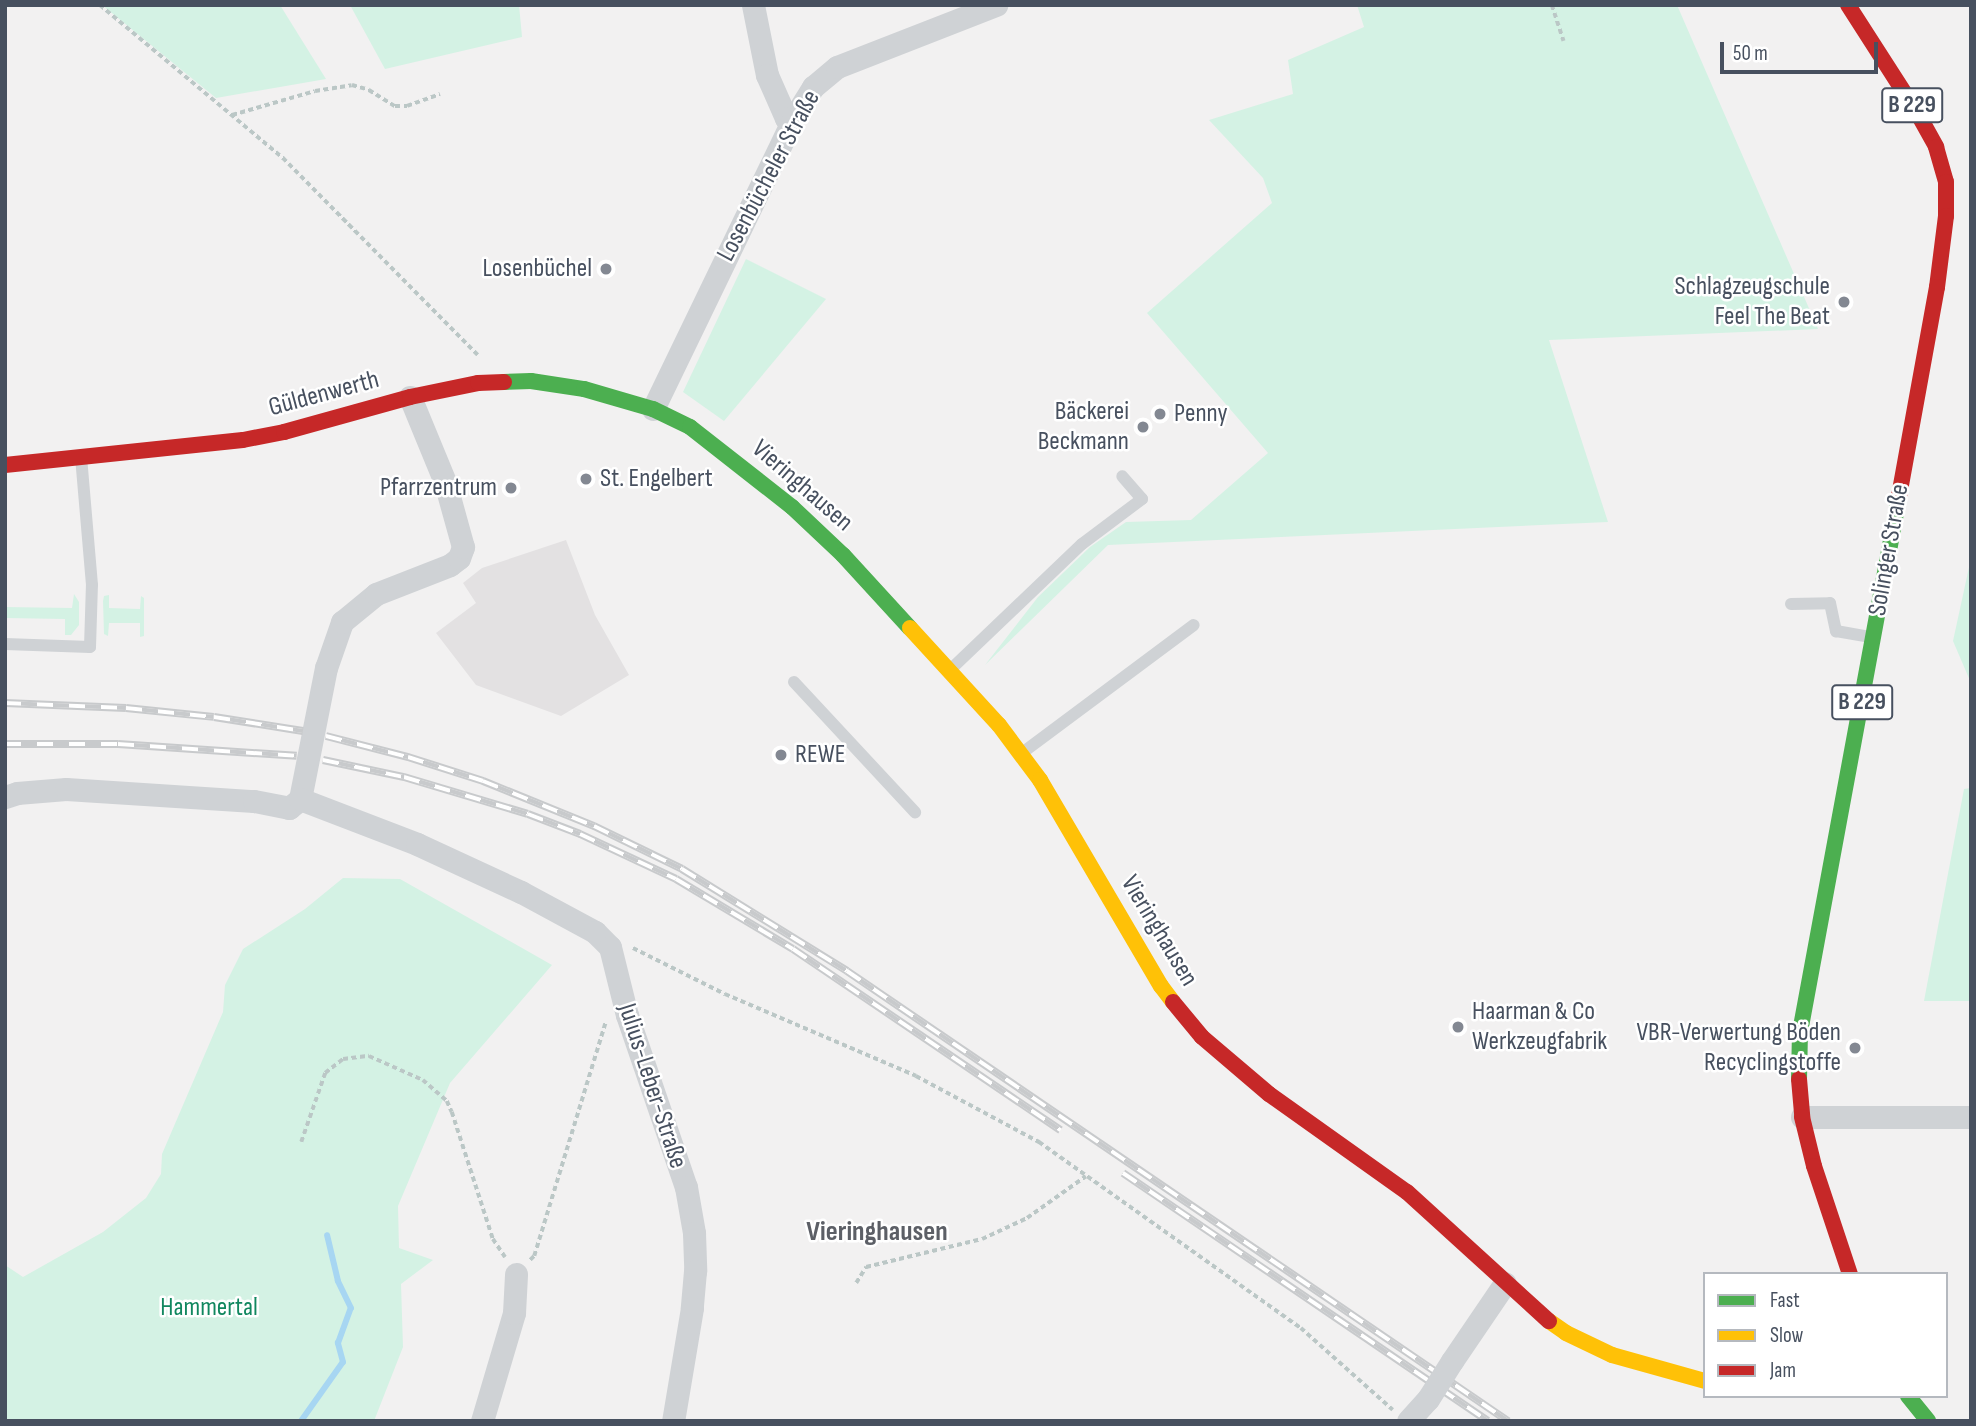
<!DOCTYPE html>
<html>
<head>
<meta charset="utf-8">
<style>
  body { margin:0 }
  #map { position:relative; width:1976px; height:1426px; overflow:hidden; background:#f2f1f1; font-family:"Sofia Sans Condensed",sans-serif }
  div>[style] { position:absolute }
  .education>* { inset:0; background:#e3e1e2 }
  .green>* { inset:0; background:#d4f2e4 }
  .stream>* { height:6px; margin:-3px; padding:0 3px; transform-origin:3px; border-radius:3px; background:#a7d6f2 }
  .path>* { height:3.5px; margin-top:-1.75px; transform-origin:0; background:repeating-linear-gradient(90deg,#bbc7c6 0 5px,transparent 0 8.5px) }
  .lane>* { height:12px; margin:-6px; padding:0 6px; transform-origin:6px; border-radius:6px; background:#cfd2d5 }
  .street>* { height:23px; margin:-11.5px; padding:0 11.5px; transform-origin:11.5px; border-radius:11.5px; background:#cfd2d5 }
  .fast>* { height:16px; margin:-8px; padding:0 8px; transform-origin:8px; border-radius:8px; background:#4caf50 }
  .slow>* { height:16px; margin:-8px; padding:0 8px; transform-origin:8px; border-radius:8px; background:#ffc107 }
  .jam>* { height:16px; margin:-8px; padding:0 8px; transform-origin:8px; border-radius:8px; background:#c62828 }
  .rail>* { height:8px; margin-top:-4px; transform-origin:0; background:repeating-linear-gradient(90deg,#fff 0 16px,#c8cacc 0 32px); box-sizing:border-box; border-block:2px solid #c8cacc }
  .street-bridge>* { height:23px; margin:-11.5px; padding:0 11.5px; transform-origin:11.5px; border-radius:11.5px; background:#cfd2d5 }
  .dots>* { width:19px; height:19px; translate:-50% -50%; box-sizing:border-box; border:4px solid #fff; border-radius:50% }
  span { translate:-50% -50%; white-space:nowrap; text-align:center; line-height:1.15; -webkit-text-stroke:5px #fff; paint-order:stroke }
  .shield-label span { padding:2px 5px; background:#fff; border:2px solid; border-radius:5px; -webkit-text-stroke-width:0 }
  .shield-label { font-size:24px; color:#47505f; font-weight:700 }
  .street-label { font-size:26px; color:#47505f }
  .poi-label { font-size:26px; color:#47505f }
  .right { translate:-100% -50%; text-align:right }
  .left { translate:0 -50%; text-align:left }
  .park-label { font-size:26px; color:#11875f }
  .neighbourhood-label { font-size:28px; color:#5c5f66; font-weight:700 }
  .frame { position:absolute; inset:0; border:7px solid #47505f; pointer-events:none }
  .legend { position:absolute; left:1703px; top:1272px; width:245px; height:126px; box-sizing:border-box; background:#fff; border:2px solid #b5b9bf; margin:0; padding:9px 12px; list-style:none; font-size:21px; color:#47505f }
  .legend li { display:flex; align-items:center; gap:14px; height:35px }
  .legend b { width:35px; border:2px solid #b5b9bf }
  .scale { position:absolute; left:1720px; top:42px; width:158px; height:32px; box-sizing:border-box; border:4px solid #47505f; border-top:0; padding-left:9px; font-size:21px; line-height:24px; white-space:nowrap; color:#47505f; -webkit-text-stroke:5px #fff; paint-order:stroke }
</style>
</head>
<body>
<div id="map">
  <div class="education">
    <i style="clip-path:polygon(566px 540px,595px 615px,629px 675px,561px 716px,476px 685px,436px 633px,476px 603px,463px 583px,482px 568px)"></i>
  </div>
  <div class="green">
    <i style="clip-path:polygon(102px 5px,280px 5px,326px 79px,216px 98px)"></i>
    <i style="clip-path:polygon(350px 5px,519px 5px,522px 37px,385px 69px)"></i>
    <i style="clip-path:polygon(1357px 5px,1677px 5px,1818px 329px,1549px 340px,1608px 522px,1108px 545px,985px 665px,1038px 597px,1090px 547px,1126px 522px,1191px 520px,1268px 453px,1147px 313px,1272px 203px,1263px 178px,1209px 120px,1293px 94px,1288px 60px,1364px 27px)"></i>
    <i style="clip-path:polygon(746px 259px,826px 299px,724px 421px,683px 392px)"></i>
    <i style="clip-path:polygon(1971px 558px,1971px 683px,1953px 641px)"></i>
    <i style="clip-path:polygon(74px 594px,79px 602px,79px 625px,71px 635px,65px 635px,65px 619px,5px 618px,5px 607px,72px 608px)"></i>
    <i style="clip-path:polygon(109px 595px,109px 608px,140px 609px,141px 596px,144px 598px,144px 636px,140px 637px,140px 623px,109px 623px,108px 636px,104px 634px,103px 601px,104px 596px)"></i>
    <i style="clip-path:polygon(1971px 788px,1971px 1001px,1924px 1001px,1964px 789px)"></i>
    <i style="clip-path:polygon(343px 878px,400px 879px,552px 965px,450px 1083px,398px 1206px,399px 1248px,433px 1260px,401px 1284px,403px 1347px,374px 1421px,5px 1421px,5px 1265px,23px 1277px,103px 1232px,146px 1198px,161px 1174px,162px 1154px,223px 1012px,225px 985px,243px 949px,305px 909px)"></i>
  </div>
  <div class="stream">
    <i style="left:301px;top:1421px;width:72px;rotate:-54.6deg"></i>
    <i style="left:343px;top:1362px;width:20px;rotate:-105deg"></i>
    <i style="left:338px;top:1343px;width:37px;rotate:-70deg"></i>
    <i style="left:351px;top:1308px;width:30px;rotate:-116deg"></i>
    <i style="left:338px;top:1281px;width:47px;rotate:-103.4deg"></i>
  </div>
  <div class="path">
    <i style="left:100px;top:5px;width:239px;rotate:39.9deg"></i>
    <i style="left:283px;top:158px;width:277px;rotate:45.3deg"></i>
    <i style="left:1552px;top:5px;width:38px;rotate:72deg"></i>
    <i style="left:232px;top:115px;width:86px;rotate:-16.1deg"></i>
    <i style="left:315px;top:91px;width:37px;rotate:-9deg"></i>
    <i style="left:352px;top:85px;width:18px;rotate:16deg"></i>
    <i style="left:369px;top:90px;width:31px;rotate:32deg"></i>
    <i style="left:395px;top:106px;width:12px"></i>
    <i style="left:407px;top:106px;width:35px;rotate:-20deg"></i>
    <i style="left:633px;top:948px;width:103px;rotate:26.6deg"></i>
    <i style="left:725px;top:994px;width:208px;rotate:23.2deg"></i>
    <i style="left:916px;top:1076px;width:140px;rotate:28.2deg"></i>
    <i style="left:1039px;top:1142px;width:321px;rotate:35.4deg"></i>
    <i style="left:1301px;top:1328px;width:123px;rotate:41.7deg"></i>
    <i style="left:301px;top:1142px;width:73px;rotate:-70.8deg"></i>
    <i style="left:325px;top:1073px;width:23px;rotate:-38deg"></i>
    <i style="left:343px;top:1059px;width:26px;rotate:-7deg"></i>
    <i style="left:369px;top:1056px;width:59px;rotate:24deg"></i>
    <i style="left:423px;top:1080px;width:32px;rotate:41deg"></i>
    <i style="left:447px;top:1101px;width:12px;rotate:66deg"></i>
    <i style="left:452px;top:1112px;width:133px;rotate:72.1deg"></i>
    <i style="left:493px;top:1239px;width:22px;rotate:56deg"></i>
    <i style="left:530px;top:1260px;width:6px;rotate:-45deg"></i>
    <i style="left:534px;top:1256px;width:246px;rotate:-73deg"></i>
    <i style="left:856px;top:1283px;width:19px;rotate:-58deg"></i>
    <i style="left:866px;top:1267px;width:119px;rotate:-13.6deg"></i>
    <i style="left:982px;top:1239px;width:50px;rotate:-25deg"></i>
    <i style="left:1027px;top:1218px;width:72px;rotate:-35.4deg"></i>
  </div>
  <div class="lane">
    <i style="left:1791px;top:604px;width:39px;rotate:-1deg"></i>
    <i style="left:1830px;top:603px;width:29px;rotate:78deg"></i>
    <i style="left:1836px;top:631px;width:34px;rotate:10deg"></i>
    <i style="left:5px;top:644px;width:85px;rotate:2deg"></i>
    <i style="left:90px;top:647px;width:62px;rotate:-88.2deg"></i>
    <i style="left:92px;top:585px;width:128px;rotate:-94.9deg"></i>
    <i style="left:950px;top:670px;width:182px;rotate:-43.7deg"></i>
    <i style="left:1082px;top:544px;width:75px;rotate:-36.9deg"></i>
    <i style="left:1142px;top:499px;width:30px;rotate:-131deg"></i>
    <i style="left:794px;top:682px;width:178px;rotate:47.1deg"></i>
    <i style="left:1022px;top:753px;width:214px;rotate:-36.7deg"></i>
  </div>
  <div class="street">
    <i style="left:753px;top:5px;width:71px;rotate:78.7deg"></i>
    <i style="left:767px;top:75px;width:47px;rotate:66.2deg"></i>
    <i style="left:786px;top:118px;width:7px;rotate:8deg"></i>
    <i style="left:653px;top:409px;width:322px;rotate:-64.2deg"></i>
    <i style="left:793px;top:119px;width:38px;rotate:-58deg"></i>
    <i style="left:813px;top:87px;width:31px;rotate:-40deg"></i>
    <i style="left:837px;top:67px;width:171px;rotate:-21.3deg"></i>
    <i style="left:5px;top:797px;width:13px;rotate:-18deg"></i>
    <i style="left:17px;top:793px;width:49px;rotate:-4.7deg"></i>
    <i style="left:66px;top:789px;width:188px;rotate:3.7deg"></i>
    <i style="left:254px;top:801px;width:36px;rotate:11deg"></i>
    <i style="left:289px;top:808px;width:14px;rotate:-39deg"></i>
    <i style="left:300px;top:799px;width:134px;rotate:-78.8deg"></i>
    <i style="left:326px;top:668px;width:49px;rotate:-70.8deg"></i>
    <i style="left:342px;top:622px;width:44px;rotate:-39.5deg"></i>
    <i style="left:376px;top:594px;width:79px;rotate:-21.4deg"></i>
    <i style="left:450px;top:565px;width:11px;rotate:-38deg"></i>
    <i style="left:459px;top:558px;width:12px;rotate:-70deg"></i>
    <i style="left:463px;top:547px;width:67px;rotate:-105.5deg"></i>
    <i style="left:445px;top:482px;width:92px;rotate:-112.4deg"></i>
    <i style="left:300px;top:799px;width:125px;rotate:21deg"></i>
    <i style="left:417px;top:844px;width:115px;rotate:24.8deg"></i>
    <i style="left:521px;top:892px;width:84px;rotate:28.4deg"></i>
    <i style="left:595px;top:932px;width:21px;rotate:45deg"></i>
    <i style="left:610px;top:947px;width:70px;rotate:76deg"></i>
    <i style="left:627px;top:1015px;width:182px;rotate:71.1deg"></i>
    <i style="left:686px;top:1187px;width:47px;rotate:80.1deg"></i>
    <i style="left:694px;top:1233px;width:38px;rotate:88deg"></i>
    <i style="left:695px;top:1271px;width:37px;rotate:95deg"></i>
    <i style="left:692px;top:1308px;width:115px;rotate:99.5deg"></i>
    <i style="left:1802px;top:1117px;width:169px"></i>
    <i style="left:1452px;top:1361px;width:94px;rotate:-55.8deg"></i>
    <i style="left:482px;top:1421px;width:113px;rotate:-73.5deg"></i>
    <i style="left:514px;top:1313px;width:39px;rotate:-87deg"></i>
    <i style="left:1408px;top:1421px;width:30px;rotate:-48deg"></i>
  </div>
  <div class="fast">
    <i style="left:504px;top:382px;width:27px;rotate:-2deg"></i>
    <i style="left:531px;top:381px;width:54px;rotate:8.6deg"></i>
    <i style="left:584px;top:389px;width:72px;rotate:16.2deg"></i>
    <i style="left:653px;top:409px;width:41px;rotate:25.9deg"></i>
    <i style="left:690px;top:427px;width:130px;rotate:38.1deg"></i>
    <i style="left:792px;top:507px;width:70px;rotate:43.3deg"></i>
    <i style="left:843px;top:555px;width:99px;rotate:47.5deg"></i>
    <i style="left:1799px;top:1079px;width:47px;rotate:-88.8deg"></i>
    <i style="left:1800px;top:1032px;width:539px;rotate:-79.52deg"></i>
    <i style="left:1908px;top:1396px;width:32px;rotate:51deg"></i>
  </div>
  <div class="slow">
    <i style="left:910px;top:628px;width:132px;rotate:47.5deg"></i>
    <i style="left:999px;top:725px;width:69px;rotate:53.3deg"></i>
    <i style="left:1040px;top:780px;width:239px;rotate:59.6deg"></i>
    <i style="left:1161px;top:986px;width:20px;rotate:53deg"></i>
    <i style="left:1549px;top:1321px;width:21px;rotate:35deg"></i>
    <i style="left:1566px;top:1333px;width:51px;rotate:25.6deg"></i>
    <i style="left:1612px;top:1355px;width:97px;rotate:15.6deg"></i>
  </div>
  <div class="jam">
    <i style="left:1848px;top:5px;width:130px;rotate:57.3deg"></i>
    <i style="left:1918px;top:114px;width:38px;rotate:61deg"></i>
    <i style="left:1936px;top:147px;width:36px;rotate:74deg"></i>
    <i style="left:1946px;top:182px;width:34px;rotate:90deg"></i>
    <i style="left:1946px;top:216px;width:72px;rotate:97.2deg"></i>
    <i style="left:1937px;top:287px;width:219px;rotate:100.3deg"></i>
    <i style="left:5px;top:465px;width:239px;rotate:-6deg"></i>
    <i style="left:243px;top:440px;width:42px;rotate:-11deg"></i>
    <i style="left:284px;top:432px;width:131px;rotate:-15.5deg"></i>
    <i style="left:410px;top:397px;width:69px;rotate:-11.6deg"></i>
    <i style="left:478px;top:383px;width:26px;rotate:-2deg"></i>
    <i style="left:1173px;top:1002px;width:45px;rotate:50.4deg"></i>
    <i style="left:1202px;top:1037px;width:88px;rotate:40.4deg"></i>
    <i style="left:1269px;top:1094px;width:169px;rotate:35.4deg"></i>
    <i style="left:1407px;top:1192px;width:192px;rotate:42.3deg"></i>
    <i style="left:1799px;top:1079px;width:38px;rotate:85deg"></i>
    <i style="left:1802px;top:1117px;width:50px;rotate:76.2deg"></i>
    <i style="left:1814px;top:1166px;width:114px;rotate:71.6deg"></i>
  </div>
  <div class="rail">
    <i style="left:5px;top:703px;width:121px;rotate:2.4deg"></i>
    <i style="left:126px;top:708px;width:88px;rotate:5.8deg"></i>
    <i style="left:214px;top:717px;width:90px;rotate:8.9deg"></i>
    <i style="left:326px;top:736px;width:85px;rotate:14.4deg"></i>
    <i style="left:408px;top:757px;width:79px;rotate:17.7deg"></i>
    <i style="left:483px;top:781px;width:120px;rotate:22.1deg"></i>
    <i style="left:594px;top:826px;width:98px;rotate:26deg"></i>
    <i style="left:682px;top:869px;width:194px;rotate:31.7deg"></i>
    <i style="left:847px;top:971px;width:800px;rotate:34.25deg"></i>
    <i style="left:5px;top:744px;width:113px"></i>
    <i style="left:118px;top:744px;width:179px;rotate:3.8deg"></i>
    <i style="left:323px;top:760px;width:83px;rotate:11.9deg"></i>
    <i style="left:404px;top:777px;width:129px;rotate:16.6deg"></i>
    <i style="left:528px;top:814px;width:56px;rotate:21deg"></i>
    <i style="left:580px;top:834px;width:106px;rotate:25.1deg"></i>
    <i style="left:676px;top:879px;width:136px;rotate:30.9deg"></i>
    <i style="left:793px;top:949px;width:323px;rotate:34.1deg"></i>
    <i style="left:1123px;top:1173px;width:441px;rotate:34.2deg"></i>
  </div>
  <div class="street-bridge">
    <i style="left:1428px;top:1399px;width:45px;rotate:-57.7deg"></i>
  </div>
  <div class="dots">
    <i style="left:606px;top:269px;background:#838892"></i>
    <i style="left:1844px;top:302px;background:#838892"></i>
    <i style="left:1160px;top:414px;background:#838892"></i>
    <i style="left:1143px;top:427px;background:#838892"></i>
    <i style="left:586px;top:479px;background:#838892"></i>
    <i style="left:511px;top:488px;background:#838892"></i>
    <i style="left:781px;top:755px;background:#838892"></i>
    <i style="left:1458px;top:1027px;background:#838892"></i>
    <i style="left:1855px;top:1048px;background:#838892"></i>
  </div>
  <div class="shield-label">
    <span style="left:1912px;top:105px">B 229</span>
    <span style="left:1862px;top:702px">B 229</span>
  </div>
  <div class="street-label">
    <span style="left:769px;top:176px;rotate:-62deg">Losenbücheler Straße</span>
    <span style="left:324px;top:394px;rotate:-15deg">Güldenwerth</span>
    <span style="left:802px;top:486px;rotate:41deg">Vieringhausen</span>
    <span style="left:1889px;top:550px;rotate:-80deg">Solinger Straße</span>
    <span style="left:1159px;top:931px;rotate:59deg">Vieringhausen</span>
    <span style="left:652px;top:1086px;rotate:72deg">Julius-Leber-Straße</span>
  </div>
  <div class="poi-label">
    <span class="right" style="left:592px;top:269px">Losenbüchel</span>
    <span class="right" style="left:1830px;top:302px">Schlagzeugschule<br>Feel The Beat</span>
    <span class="right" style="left:1129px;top:427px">Bäckerei<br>Beckmann</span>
    <span class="left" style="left:1174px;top:414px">Penny</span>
    <span class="left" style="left:600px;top:479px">St. Engelbert</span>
    <span class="right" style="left:497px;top:488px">Pfarrzentrum</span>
    <span class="left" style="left:795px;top:755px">REWE</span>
    <span class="left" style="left:1472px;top:1027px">Haarman &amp; Co<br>Werkzeugfabrik</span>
    <span class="right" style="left:1841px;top:1048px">VBR-Verwertung Böden<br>Recyclingstoffe</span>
  </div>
  <div class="park-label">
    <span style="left:209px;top:1308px">Hammertal</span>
  </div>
  <div class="neighbourhood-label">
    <span style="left:877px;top:1232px">Vieringhausen</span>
  </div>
  <div class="frame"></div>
  <ul class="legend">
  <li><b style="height:9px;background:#4caf50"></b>Fast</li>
  <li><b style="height:9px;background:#ffc107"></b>Slow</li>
  <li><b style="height:9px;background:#c62828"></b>Jam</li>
  </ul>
  <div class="scale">50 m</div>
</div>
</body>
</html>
